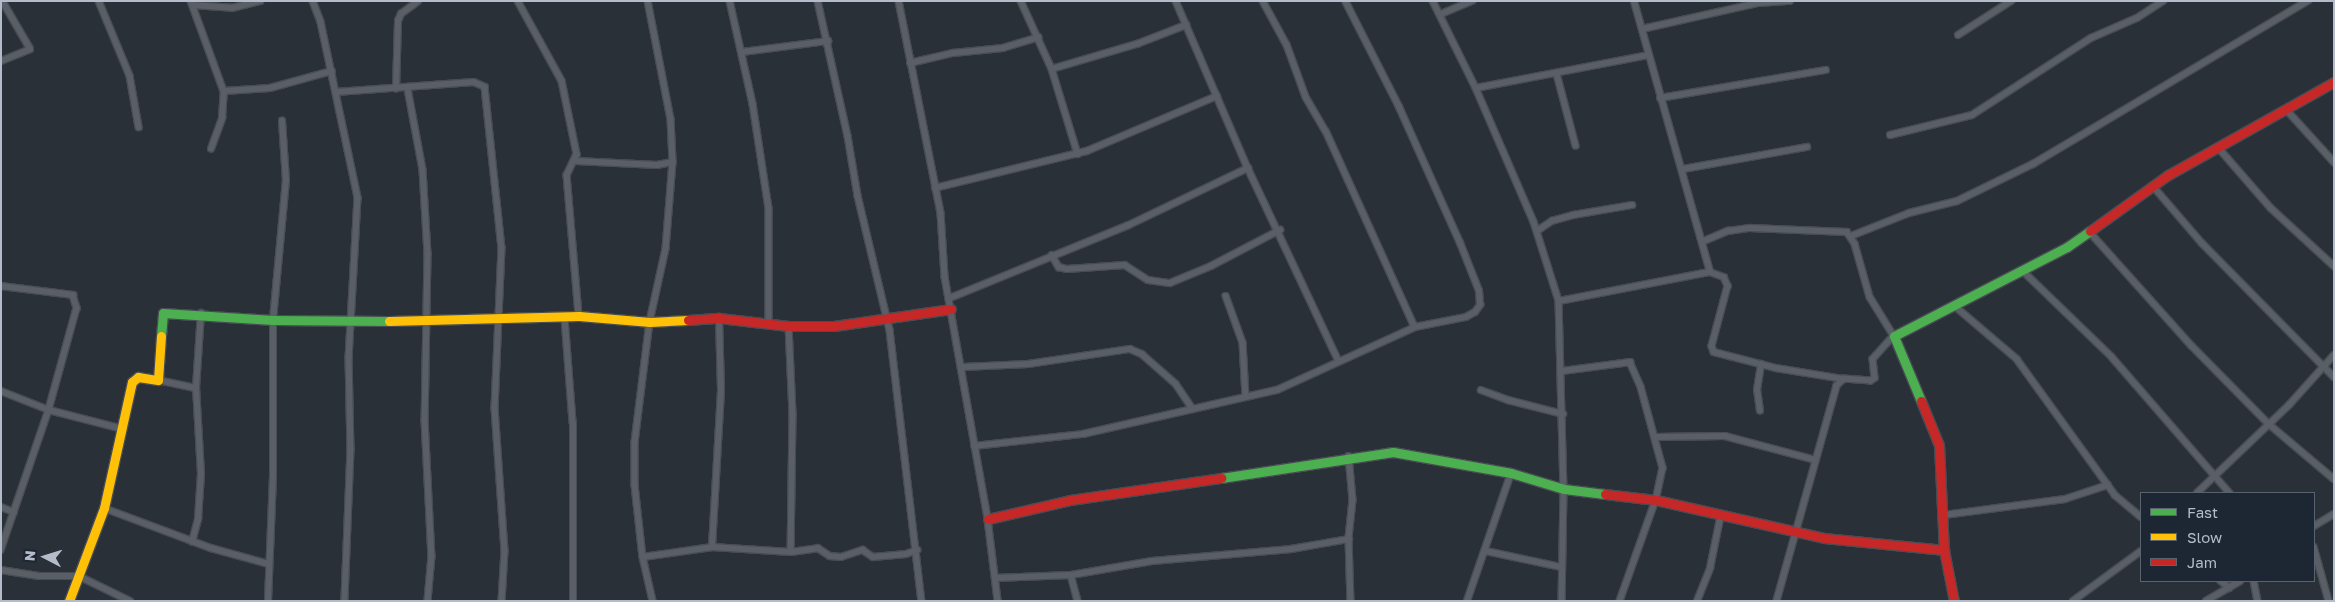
<!DOCTYPE html>
<html>
<head>
<meta charset="utf-8">
<style>
  body { margin:0 }
  #map { position:relative; width:2335px; height:602px; overflow:hidden; background:#2a3038; font-family:"Golos Text",sans-serif }
  div>[style] { position:absolute }
  .roads { filter:drop-shadow(1px 0 #484c53) drop-shadow(-1px 0 #484c53) drop-shadow(0 1px #484c53) drop-shadow(0 -1px #484c53) }
  .street>* { height:5.5px; margin:-2.75px; padding:0 2.75px; transform-origin:2.75px; border-radius:2.75px; background:#5a5e66 }
  .fast>* { height:9px; margin:-4.5px; padding:0 4.5px; transform-origin:4.5px; border-radius:4.5px; background:#4caf50 }
  .slow>* { height:9px; margin:-4.5px; padding:0 4.5px; transform-origin:4.5px; border-radius:4.5px; background:#ffc107 }
  .jam>* { height:9px; margin:-4.5px; padding:0 4.5px; transform-origin:4.5px; border-radius:4.5px; background:#c62828 }
  span { translate:-50% -50%; white-space:nowrap; text-align:center; line-height:1.15; -webkit-text-stroke:4px #1d2633; paint-order:stroke }
  .frame { position:absolute; inset:0; border:2px solid #b4bcc9; pointer-events:none }
  .legend { position:absolute; left:2140px; top:492px; width:175px; height:90px; box-sizing:border-box; background:#1d2633; border:1px solid #59626f; margin:0; padding:6px 9px; list-style:none; font-size:15px; color:#b4bcc9 }
  .legend li { display:flex; align-items:center; gap:10px; height:25px }
  .legend b { width:25px; border:1px solid #59626f }
  .north { position:absolute; left:20px; top:532px; width:50px; height:50px; -webkit-text-stroke:4px #1d2633; paint-order:stroke; rotate:275deg; font-size:14px; font-weight:700; line-height:20px; text-align:center; color:#b4bcc9 }
  .north::after { content:''; display:block; margin:auto; width:18px; height:22px; background:#b4bcc9; clip-path:polygon(50% 0,100% 100%,50% 72%,0 100%) }
</style>
</head>
<body>
<div id="map">
  <div class="roads">
    <div class="street">
      <i style="left:99px;top:1px;width:81px;rotate:67.5deg"></i>
      <i style="left:130px;top:76px;width:52px;rotate:80deg"></i>
      <i style="left:191px;top:1px;width:96px;rotate:69.9deg"></i>
      <i style="left:224px;top:91px;width:46px;rotate:-3.7deg"></i>
      <i style="left:270px;top:88px;width:64px;rotate:-15.3deg"></i>
      <i style="left:313px;top:1px;width:22px;rotate:69deg"></i>
      <i style="left:321px;top:22px;width:180px;rotate:78.1deg"></i>
      <i style="left:358px;top:198px;width:159px;rotate:93.2deg"></i>
      <i style="left:349px;top:357px;width:92px;rotate:88.8deg"></i>
      <i style="left:351px;top:449px;width:152px;rotate:92.3deg"></i>
      <i style="left:518px;top:1px;width:91px;rotate:61.2deg"></i>
      <i style="left:562px;top:81px;width:75px;rotate:78.4deg"></i>
      <i style="left:577px;top:154px;width:23px;rotate:115deg"></i>
      <i style="left:567px;top:175px;width:142px;rotate:85.1deg"></i>
      <i style="left:648px;top:1px;width:120px;rotate:79deg"></i>
      <i style="left:671px;top:119px;width:43px;rotate:87.3deg"></i>
      <i style="left:673px;top:162px;width:87px;rotate:94.6deg"></i>
      <i style="left:666px;top:249px;width:75px;rotate:102.4deg"></i>
      <i style="left:650px;top:322px;width:121px;rotate:97.1deg"></i>
      <i style="left:635px;top:442px;width:43px;rotate:90deg"></i>
      <i style="left:635px;top:485px;width:72px;rotate:83.7deg"></i>
      <i style="left:643px;top:557px;width:45px;rotate:77.2deg"></i>
      <i style="left:730px;top:1px;width:106px;rotate:77.4deg"></i>
      <i style="left:753px;top:104px;width:105px;rotate:81.3deg"></i>
      <i style="left:769px;top:208px;width:115px;rotate:90deg"></i>
      <i style="left:818px;top:1px;width:138px;rotate:77.5deg"></i>
      <i style="left:848px;top:136px;width:61px;rotate:80.5deg"></i>
      <i style="left:858px;top:196px;width:138px;rotate:76.6deg"></i>
      <i style="left:890px;top:330px;width:273px;rotate:83.3deg"></i>
      <i style="left:899px;top:1px;width:216px;rotate:78.8deg"></i>
      <i style="left:941px;top:213px;width:64px;rotate:86.4deg"></i>
      <i style="left:945px;top:277px;width:246px;rotate:79.9deg"></i>
      <i style="left:988px;top:519px;width:83px;rotate:83deg"></i>
      <i style="left:1021px;top:1px;width:75px;rotate:65.5deg"></i>
      <i style="left:1052px;top:69px;width:89px;rotate:73deg"></i>
      <i style="left:1176px;top:1px;width:182px;rotate:66.7deg"></i>
      <i style="left:1248px;top:168px;width:211px;rotate:64.8deg"></i>
      <i style="left:1263px;top:1px;width:50px;rotate:61.4deg"></i>
      <i style="left:1287px;top:45px;width:55px;rotate:69.9deg"></i>
      <i style="left:1306px;top:97px;width:39px;rotate:60deg"></i>
      <i style="left:1326px;top:131px;width:215px;rotate:65.6deg"></i>
      <i style="left:1433px;top:1px;width:97px;rotate:63.7deg"></i>
      <i style="left:1476px;top:88px;width:146px;rotate:66.6deg"></i>
      <i style="left:1534px;top:222px;width:83px;rotate:72.4deg"></i>
      <i style="left:1559px;top:301px;width:188px;rotate:88.5deg"></i>
      <i style="left:1564px;top:489px;width:112px;rotate:91deg"></i>
      <i style="left:193px;top:5px;width:39px;rotate:4deg"></i>
      <i style="left:232px;top:8px;width:29px;rotate:-14deg"></i>
      <i style="left:1441px;top:14px;width:34px;rotate:-23deg"></i>
      <i style="left:1642px;top:29px;width:119px;rotate:-12.6deg"></i>
      <i style="left:1758px;top:3px;width:32px;rotate:-4deg"></i>
      <i style="left:1958px;top:35px;width:63px;rotate:-32.7deg"></i>
      <i style="left:742px;top:52px;width:87px;rotate:-7.3deg"></i>
      <i style="left:1px;top:61px;width:31px;rotate:-22deg"></i>
      <i style="left:30px;top:49px;width:56px;rotate:-120.3deg"></i>
      <i style="left:910px;top:63px;width:44px;rotate:-13.1deg"></i>
      <i style="left:953px;top:53px;width:50px;rotate:-5.7deg"></i>
      <i style="left:1003px;top:48px;width:37px;rotate:-17deg"></i>
      <i style="left:1052px;top:69px;width:89px;rotate:-16.4deg"></i>
      <i style="left:1137px;top:44px;width:53px;rotate:-21.2deg"></i>
      <i style="left:1557px;top:74px;width:74px;rotate:75.2deg"></i>
      <i style="left:1476px;top:88px;width:176px;rotate:-10.8deg"></i>
      <i style="left:396px;top:89px;width:68px;rotate:-88.3deg"></i>
      <i style="left:398px;top:21px;width:8px;rotate:-67deg"></i>
      <i style="left:401px;top:14px;width:21px;rotate:-37deg"></i>
      <i style="left:408px;top:89px;width:82px;rotate:79.5deg"></i>
      <i style="left:423px;top:170px;width:84px;rotate:86.6deg"></i>
      <i style="left:428px;top:254px;width:166px;rotate:91deg"></i>
      <i style="left:425px;top:420px;width:136px;rotate:87.1deg"></i>
      <i style="left:432px;top:556px;width:45px;rotate:95.1deg"></i>
      <i style="left:336px;top:92px;width:138px;rotate:-4.1deg"></i>
      <i style="left:474px;top:82px;width:12px;rotate:24deg"></i>
      <i style="left:485px;top:87px;width:162px;rotate:84deg"></i>
      <i style="left:502px;top:248px;width:160px;rotate:92.5deg"></i>
      <i style="left:495px;top:408px;width:143px;rotate:86deg"></i>
      <i style="left:505px;top:551px;width:50px;rotate:93.4deg"></i>
      <i style="left:1660px;top:98px;width:168px;rotate:-9.6deg"></i>
      <i style="left:2286px;top:109px;width:72px;rotate:47.8deg"></i>
      <i style="left:1890px;top:135px;width:84px;rotate:-13.7deg"></i>
      <i style="left:1972px;top:115px;width:142px;rotate:-32.9deg"></i>
      <i style="left:2091px;top:38px;width:50px;rotate:-23.5deg"></i>
      <i style="left:2137px;top:18px;width:31px;rotate:-33deg"></i>
      <i style="left:2218px;top:147px;width:81px;rotate:49deg"></i>
      <i style="left:2271px;top:208px;width:86px;rotate:42.6deg"></i>
      <i style="left:211px;top:149px;width:33px;rotate:-70deg"></i>
      <i style="left:222px;top:118px;width:27px;rotate:-86deg"></i>
      <i style="left:576px;top:161px;width:81px;rotate:2.8deg"></i>
      <i style="left:657px;top:165px;width:16px;rotate:-11deg"></i>
      <i style="left:1683px;top:169px;width:126px;rotate:-10.1deg"></i>
      <i style="left:2153px;top:186px;width:75px;rotate:49.3deg"></i>
      <i style="left:2202px;top:243px;width:188px;rotate:45.4deg"></i>
      <i style="left:935px;top:188px;width:156px;rotate:-13.7deg"></i>
      <i style="left:1087px;top:151px;width:141px;rotate:-22.9deg"></i>
      <i style="left:1537px;top:231px;width:18px;rotate:-34deg"></i>
      <i style="left:1552px;top:221px;width:22px;rotate:-16deg"></i>
      <i style="left:1573px;top:215px;width:60px;rotate:-9.6deg"></i>
      <i style="left:2089px;top:231px;width:154px;rotate:48.2deg"></i>
      <i style="left:2192px;top:346px;width:110px;rotate:45.4deg"></i>
      <i style="left:2269px;top:424px;width:85px;rotate:40.2deg"></i>
      <i style="left:1851px;top:236px;width:62px;rotate:-21.6deg"></i>
      <i style="left:1909px;top:213px;width:49px;rotate:-14deg"></i>
      <i style="left:1957px;top:201px;width:85px;rotate:-26deg"></i>
      <i style="left:2033px;top:164px;width:320px;rotate:-30.7deg"></i>
      <i style="left:1704px;top:241px;width:26px;rotate:-23deg"></i>
      <i style="left:1728px;top:231px;width:22px;rotate:-8deg"></i>
      <i style="left:1750px;top:228px;width:97px;rotate:2.4deg"></i>
      <i style="left:1847px;top:232px;width:14px;rotate:56deg"></i>
      <i style="left:1855px;top:244px;width:55px;rotate:74.2deg"></i>
      <i style="left:1870px;top:297px;width:46px;rotate:58.4deg"></i>
      <i style="left:1894px;top:336px;width:31px;rotate:132deg"></i>
      <i style="left:1873px;top:359px;width:19px;rotate:84deg"></i>
      <i style="left:1875px;top:378px;width:5px;rotate:143deg"></i>
      <i style="left:1871px;top:381px;width:27px;rotate:-176deg"></i>
      <i style="left:1844px;top:379px;width:10px;rotate:135deg"></i>
      <i style="left:1837px;top:386px;width:223px;rotate:105.6deg"></i>
      <i style="left:1052px;top:255px;width:14px;rotate:60deg"></i>
      <i style="left:1059px;top:267px;width:8px;rotate:14deg"></i>
      <i style="left:1067px;top:269px;width:58px;rotate:-3.9deg"></i>
      <i style="left:1125px;top:265px;width:27px;rotate:33deg"></i>
      <i style="left:1148px;top:280px;width:22px;rotate:8deg"></i>
      <i style="left:1170px;top:283px;width:44px;rotate:-22.5deg"></i>
      <i style="left:1211px;top:266px;width:78px;rotate:-27.6deg"></i>
      <i style="left:2022px;top:270px;width:125px;rotate:44deg"></i>
      <i style="left:2112px;top:357px;width:180px;rotate:49.1deg"></i>
      <i style="left:1710px;top:272px;width:15px;rotate:20deg"></i>
      <i style="left:1724px;top:277px;width:10px;rotate:66deg"></i>
      <i style="left:1728px;top:286px;width:62px;rotate:104.9deg"></i>
      <i style="left:1712px;top:346px;width:6px;rotate:72deg"></i>
      <i style="left:1714px;top:352px;width:64px;rotate:14.5deg"></i>
      <i style="left:1776px;top:368px;width:69px;rotate:9.2deg"></i>
      <i style="left:1px;top:286px;width:73px;rotate:7.1deg"></i>
      <i style="left:73px;top:295px;width:14px;rotate:73deg"></i>
      <i style="left:77px;top:308px;width:106px;rotate:105.4deg"></i>
      <i style="left:49px;top:410px;width:148px;rotate:108.9deg"></i>
      <i style="left:1226px;top:296px;width:50px;rotate:70.1deg"></i>
      <i style="left:1243px;top:343px;width:54px;rotate:86.8deg"></i>
      <i style="left:950px;top:298px;width:193px;rotate:-22.2deg"></i>
      <i style="left:1129px;top:225px;width:132px;rotate:-25.6deg"></i>
      <i style="left:1559px;top:301px;width:154px;rotate:-10.9deg"></i>
      <i style="left:1710px;top:272px;width:281px;rotate:-105.7deg"></i>
      <i style="left:1955px;top:306px;width:82px;rotate:40.5deg"></i>
      <i style="left:2017px;top:359px;width:168px;rotate:54.2deg"></i>
      <i style="left:2115px;top:495px;width:34px;rotate:40deg"></i>
      <i style="left:565px;top:318px;width:105px;rotate:85.6deg"></i>
      <i style="left:573px;top:423px;width:178px;rotate:90deg"></i>
      <i style="left:789px;top:326px;width:88px;rotate:87.4deg"></i>
      <i style="left:793px;top:414px;width:138px;rotate:90.8deg"></i>
      <i style="left:963px;top:367px;width:65px;rotate:-2.6deg"></i>
      <i style="left:1028px;top:364px;width:103px;rotate:-8.4deg"></i>
      <i style="left:1130px;top:349px;width:13px;rotate:23deg"></i>
      <i style="left:1142px;top:354px;width:45px;rotate:41.4deg"></i>
      <i style="left:1176px;top:384px;width:30px;rotate:56deg"></i>
      <i style="left:1562px;top:371px;width:69px;rotate:-7.5deg"></i>
      <i style="left:1630px;top:362px;width:27px;rotate:66deg"></i>
      <i style="left:1641px;top:387px;width:84px;rotate:74.8deg"></i>
      <i style="left:1663px;top:468px;width:33px;rotate:102deg"></i>
      <i style="left:1656px;top:500px;width:107px;rotate:109.6deg"></i>
      <i style="left:158px;top:380px;width:39px;rotate:12deg"></i>
      <i style="left:1481px;top:390px;width:29px;rotate:20deg"></i>
      <i style="left:1508px;top:400px;width:57px;rotate:14.3deg"></i>
      <i style="left:1px;top:391px;width:52px;rotate:21.6deg"></i>
      <i style="left:49px;top:410px;width:76px;rotate:14.4deg"></i>
      <i style="left:1760px;top:411px;width:21px;rotate:-98deg"></i>
      <i style="left:1757px;top:390px;width:26px;rotate:-81deg"></i>
      <i style="left:1655px;top:437px;width:70px;rotate:-0.8deg"></i>
      <i style="left:1725px;top:436px;width:94px;rotate:14.8deg"></i>
      <i style="left:974px;top:446px;width:110px;rotate:-6.3deg"></i>
      <i style="left:1083px;top:434px;width:199px;rotate:-12.8deg"></i>
      <i style="left:1277px;top:390px;width:152px;rotate:-24.5deg"></i>
      <i style="left:1415px;top:327px;width:52px;rotate:-11.1deg"></i>
      <i style="left:1466px;top:317px;width:10px;rotate:-29deg"></i>
      <i style="left:1475px;top:312px;width:9px;rotate:-54deg"></i>
      <i style="left:1480px;top:305px;width:14px;rotate:-94deg"></i>
      <i style="left:1479px;top:291px;width:52px;rotate:-111.6deg"></i>
      <i style="left:1460px;top:243px;width:149px;rotate:-114.2deg"></i>
      <i style="left:1399px;top:107px;width:119px;rotate:-117deg"></i>
      <i style="left:1349px;top:456px;width:44px;rotate:84.8deg"></i>
      <i style="left:1353px;top:500px;width:39px;rotate:96deg"></i>
      <i style="left:1349px;top:539px;width:62px;rotate:88.2deg"></i>
      <i style="left:2197px;top:493px;width:127px;rotate:-43.7deg"></i>
      <i style="left:2289px;top:405px;width:67px;rotate:-48deg"></i>
      <i style="left:1px;top:507px;width:14px;rotate:21deg"></i>
      <i style="left:104px;top:508px;width:114px;rotate:20.5deg"></i>
      <i style="left:211px;top:548px;width:60px;rotate:15.4deg"></i>
      <i style="left:1944px;top:515px;width:122px;rotate:-7.5deg"></i>
      <i style="left:2065px;top:499px;width:45px;rotate:-18deg"></i>
      <i style="left:2314px;top:526px;width:23px;rotate:-31deg"></i>
      <i style="left:192px;top:542px;width:24px;rotate:-75deg"></i>
      <i style="left:198px;top:519px;width:45px;rotate:-86.2deg"></i>
      <i style="left:201px;top:474px;width:86px;rotate:-93.3deg"></i>
      <i style="left:196px;top:388px;width:75px;rotate:-86.2deg"></i>
      <i style="left:712px;top:547px;width:157px;rotate:-86.7deg"></i>
      <i style="left:721px;top:390px;width:72px;rotate:-91.6deg"></i>
      <i style="left:2314px;top:547px;width:56px;rotate:74.5deg"></i>
      <i style="left:1486px;top:551px;width:77px;rotate:12deg"></i>
      <i style="left:643px;top:557px;width:70px;rotate:-8.2deg"></i>
      <i style="left:712px;top:547px;width:79px;rotate:3.6deg"></i>
      <i style="left:791px;top:552px;width:27px;rotate:-8deg"></i>
      <i style="left:818px;top:548px;width:14px;rotate:34deg"></i>
      <i style="left:830px;top:556px;width:11px;rotate:5deg"></i>
      <i style="left:841px;top:557px;width:23px;rotate:-18deg"></i>
      <i style="left:863px;top:550px;width:12px;rotate:35deg"></i>
      <i style="left:873px;top:557px;width:33px;rotate:-5deg"></i>
      <i style="left:906px;top:554px;width:12px;rotate:-20deg"></i>
      <i style="left:1px;top:570px;width:38px;rotate:9deg"></i>
      <i style="left:39px;top:576px;width:40px"></i>
      <i style="left:79px;top:576px;width:57px;rotate:26.1deg"></i>
      <i style="left:1071px;top:575px;width:27px;rotate:75deg"></i>
      <i style="left:995px;top:578px;width:76px;rotate:-2.3deg"></i>
      <i style="left:1071px;top:575px;width:82px;rotate:-9.8deg"></i>
      <i style="left:1152px;top:561px;width:140px;rotate:-4.9deg"></i>
      <i style="left:1291px;top:549px;width:59px;rotate:-9.8deg"></i>
      <i style="left:2221px;top:581px;width:11px;rotate:38deg"></i>
      <i style="left:2254px;top:581px;width:20px;rotate:79deg"></i>
      <i style="left:268px;top:601px;width:123px;rotate:-87.7deg"></i>
      <i style="left:273px;top:478px;width:158px;rotate:-90deg"></i>
      <i style="left:273px;top:320px;width:140px;rotate:-84.7deg"></i>
      <i style="left:286px;top:181px;width:60px;rotate:-93.8deg"></i>
      <i style="left:1467px;top:601px;width:135px;rotate:-71deg"></i>
      <i style="left:1697px;top:601px;width:35px;rotate:-68deg"></i>
      <i style="left:1710px;top:568px;width:55px;rotate:-78.5deg"></i>
      <i style="left:2073px;top:601px;width:84px;rotate:-36.3deg"></i>
      <i style="left:2206px;top:601px;width:39px;rotate:-30deg"></i>
    </div>
    <div class="fast">
      <i style="left:161px;top:336px;width:23px;rotate:-85deg"></i>
      <i style="left:163px;top:313px;width:110px;rotate:3.6deg"></i>
      <i style="left:273px;top:320px;width:116px;rotate:0.5deg"></i>
      <i style="left:1921px;top:401px;width:70px;rotate:-112.6deg"></i>
      <i style="left:1894px;top:336px;width:195px;rotate:-27.2deg"></i>
      <i style="left:2067px;top:247px;width:28px;rotate:-35deg"></i>
      <i style="left:1221px;top:478px;width:174px;rotate:-8.6deg"></i>
      <i style="left:1393px;top:452px;width:120px;rotate:10.1deg"></i>
      <i style="left:1511px;top:473px;width:55px;rotate:16.8deg"></i>
      <i style="left:1564px;top:489px;width:41px;rotate:7deg"></i>
    </div>
    <div class="slow">
      <i style="left:389px;top:321px;width:190px;rotate:-1.5deg"></i>
      <i style="left:579px;top:316px;width:71px;rotate:4.8deg"></i>
      <i style="left:650px;top:322px;width:38px;rotate:-3deg"></i>
      <i style="left:69px;top:601px;width:99px;rotate:-69.4deg"></i>
      <i style="left:104px;top:508px;width:129px;rotate:-77.5deg"></i>
      <i style="left:132px;top:382px;width:8px;rotate:-40deg"></i>
      <i style="left:138px;top:377px;width:20px;rotate:9deg"></i>
      <i style="left:158px;top:380px;width:44px;rotate:-86.1deg"></i>
    </div>
    <div class="jam">
      <i style="left:2090px;top:231px;width:96px;rotate:-35.7deg"></i>
      <i style="left:2168px;top:175px;width:190px;rotate:-29.3deg"></i>
      <i style="left:688px;top:320px;width:31px;rotate:-4deg"></i>
      <i style="left:719px;top:318px;width:70px;rotate:6.5deg"></i>
      <i style="left:789px;top:326px;width:45px"></i>
      <i style="left:834px;top:326px;width:118px;rotate:-8.3deg"></i>
      <i style="left:1921px;top:401px;width:48px;rotate:67.8deg"></i>
      <i style="left:1939px;top:445px;width:105px;rotate:87.3deg"></i>
      <i style="left:1944px;top:550px;width:52px;rotate:78.9deg"></i>
      <i style="left:1605px;top:494px;width:51px;rotate:6.7deg"></i>
      <i style="left:1656px;top:500px;width:172px;rotate:12.7deg"></i>
      <i style="left:1824px;top:538px;width:121px;rotate:5.7deg"></i>
      <i style="left:988px;top:519px;width:84px;rotate:-13deg"></i>
      <i style="left:1070px;top:500px;width:153px;rotate:-8.3deg"></i>
    </div>
  </div>
  <div class="frame"></div>
  <ul class="legend">
  <li><b style="height:6px;background:#4caf50"></b>Fast</li>
  <li><b style="height:6px;background:#ffc107"></b>Slow</li>
  <li><b style="height:6px;background:#c62828"></b>Jam</li>
  </ul>
  <div class="north">N</div>
</div>
</body>
</html>
